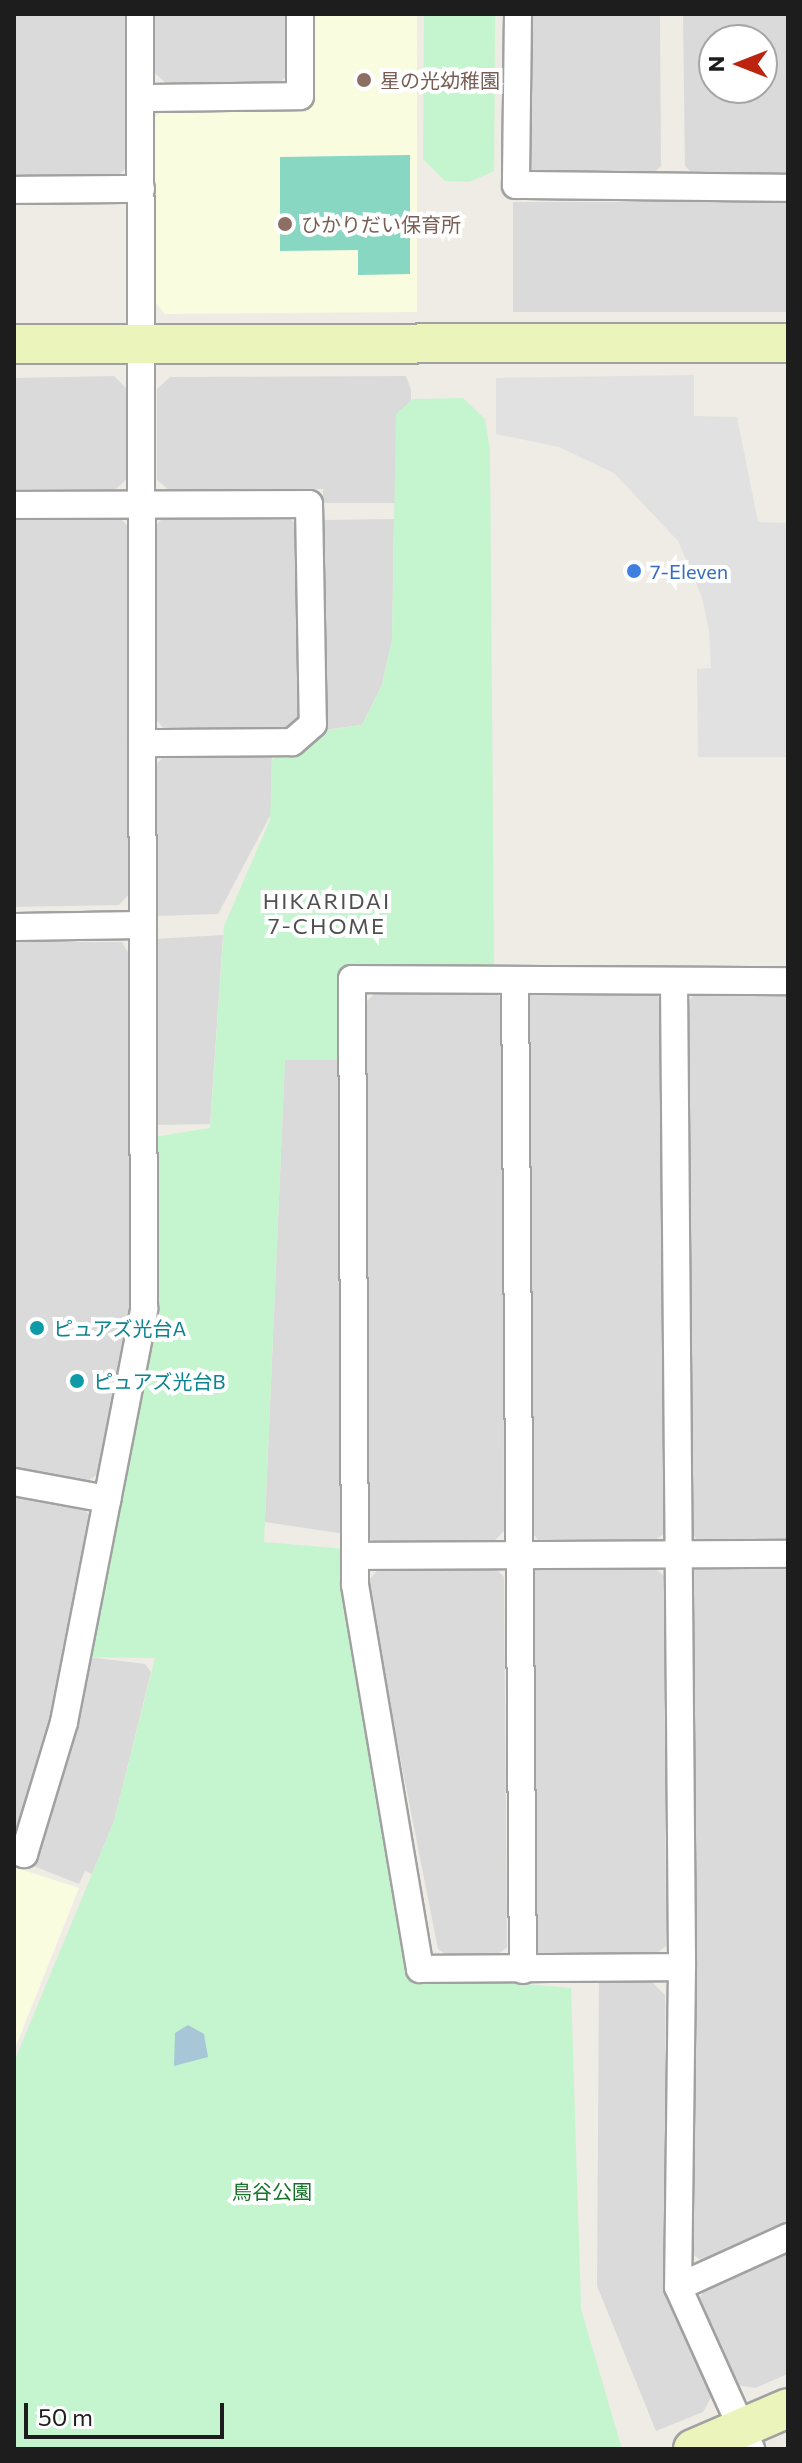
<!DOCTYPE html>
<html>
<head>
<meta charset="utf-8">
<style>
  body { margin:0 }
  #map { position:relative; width:802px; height:2463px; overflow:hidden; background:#eeece4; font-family:Commissioner,"Noto Sans JP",sans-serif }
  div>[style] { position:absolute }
  .residential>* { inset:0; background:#dbdada; transform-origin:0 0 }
  .education>* { inset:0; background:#f9fcde }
  .park>* { inset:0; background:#c4f5ce }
  .pitch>* { inset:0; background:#87d7c2 }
  .parking>* { inset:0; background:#e1e1e1 }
  .water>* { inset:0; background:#a7c7d8 }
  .roads { filter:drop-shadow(2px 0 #a1a1a1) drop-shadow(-2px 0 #a1a1a1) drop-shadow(0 2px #a1a1a1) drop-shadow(0 -2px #a1a1a1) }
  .street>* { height:26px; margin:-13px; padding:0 13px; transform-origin:13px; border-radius:13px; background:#fff }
  .secondary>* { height:38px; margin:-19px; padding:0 19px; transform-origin:19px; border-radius:19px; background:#ebf4bb }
  .dots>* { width:22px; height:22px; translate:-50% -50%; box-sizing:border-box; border:4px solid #fff; border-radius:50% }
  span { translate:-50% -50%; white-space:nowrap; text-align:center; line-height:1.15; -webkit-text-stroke:8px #fff; paint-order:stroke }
  .education-label { font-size:20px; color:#785e54 }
  .left { translate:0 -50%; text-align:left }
  .shop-label { font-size:20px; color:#366cbe }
  .culture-label { font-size:20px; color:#0d838f }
  .park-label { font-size:20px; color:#137327 }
  .neighbourhood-label { font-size:22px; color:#505050; letter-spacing:2px }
  .frame { position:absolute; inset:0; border:16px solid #1d1d1d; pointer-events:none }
  .north { position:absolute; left:698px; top:24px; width:80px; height:80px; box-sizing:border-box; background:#fff; border:2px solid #a5a5a5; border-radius:50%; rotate:270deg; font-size:22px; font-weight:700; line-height:32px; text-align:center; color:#1d1d1d }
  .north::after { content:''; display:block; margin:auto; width:28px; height:36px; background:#bc240f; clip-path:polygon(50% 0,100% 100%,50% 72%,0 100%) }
  .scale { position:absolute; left:24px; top:2403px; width:200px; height:36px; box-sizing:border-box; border:4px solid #1d1d1d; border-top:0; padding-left:10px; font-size:24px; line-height:28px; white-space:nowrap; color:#1d1d1d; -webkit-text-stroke:6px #fff; paint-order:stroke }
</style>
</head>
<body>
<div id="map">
  <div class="residential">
    <i style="clip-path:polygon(14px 14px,129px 14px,128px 166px,118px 176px,14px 177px)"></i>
    <i style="clip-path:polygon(152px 14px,290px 14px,290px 73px,280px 82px,166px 83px,152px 71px)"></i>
    <i style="clip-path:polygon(524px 14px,660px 14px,661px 166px,647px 179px,539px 179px,525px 165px)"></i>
    <i style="clip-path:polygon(evenodd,683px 14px,788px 14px,788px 177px,696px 177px,685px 166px,683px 14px,714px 40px,762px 40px,762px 88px,714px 88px,714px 40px)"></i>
    <i style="left:513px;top:202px;width:275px;height:110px"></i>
    <i style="clip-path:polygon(114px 376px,127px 389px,127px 479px,112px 492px,14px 492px,14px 378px)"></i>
    <i style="clip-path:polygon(406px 376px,411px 390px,410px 500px,403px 503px,323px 503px,323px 489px,169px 490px,157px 480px,157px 389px,170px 377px)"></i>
    <i style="clip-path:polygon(14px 515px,119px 516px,130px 529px,130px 893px,119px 905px,14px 907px)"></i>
    <i style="clip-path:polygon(166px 515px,287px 515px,298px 527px,300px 717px,287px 730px,165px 730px,154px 717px,154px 527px)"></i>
    <i style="clip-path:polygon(394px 519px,392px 639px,382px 685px,362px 725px,324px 730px,324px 520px)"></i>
    <i style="clip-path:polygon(272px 753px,271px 814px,218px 914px,155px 916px,154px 766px,167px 754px)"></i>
    <i style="clip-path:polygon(223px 935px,210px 1124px,157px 1125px,154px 939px)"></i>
    <i style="clip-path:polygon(14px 942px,122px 942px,132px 959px,134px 1304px,98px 1474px,85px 1483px,14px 1469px)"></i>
    <i style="clip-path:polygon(378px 990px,495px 990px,503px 1002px,504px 1531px,494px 1541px,375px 1543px,369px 1538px,366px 1002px)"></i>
    <i style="clip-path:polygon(532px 990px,653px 991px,664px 1004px,666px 1532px,654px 1541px,539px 1541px,529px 1529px,527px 1001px)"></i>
    <i style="clip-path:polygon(695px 993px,788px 993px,788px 1542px,699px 1542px,688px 1529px,688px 1003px)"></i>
    <i style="clip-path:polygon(285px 1059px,343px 1060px,345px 1534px,265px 1522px)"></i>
    <i style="clip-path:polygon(14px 1493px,82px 1506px,92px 1519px,52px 1718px,20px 1825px,14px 1828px)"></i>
    <i style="clip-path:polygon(539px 1564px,651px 1565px,664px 1576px,666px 1946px,650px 1958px,540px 1959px,530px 1943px,528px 1577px)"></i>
    <i style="clip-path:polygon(788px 1564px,788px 2226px,701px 2260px,690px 2253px,689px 1577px,698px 1565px)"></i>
    <i style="clip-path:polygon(492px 1565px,504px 1577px,507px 1947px,495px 1957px,451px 1958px,438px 1949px,366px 1584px,380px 1567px)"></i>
    <i style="clip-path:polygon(88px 1657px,145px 1664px,151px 1672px,114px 1821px,92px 1874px,85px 1871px,79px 1884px,31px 1865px,61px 1771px)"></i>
    <i style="clip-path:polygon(599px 1981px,652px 1982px,665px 1995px,668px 2289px,713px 2394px,703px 2412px,656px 2431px,597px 2286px)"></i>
    <i style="clip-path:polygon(788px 2250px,788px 2374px,755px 2388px,736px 2385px,698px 2300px,709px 2284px)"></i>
  </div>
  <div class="education">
    <i style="clip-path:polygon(311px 14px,417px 14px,417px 312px,165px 314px,154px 301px,152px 120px,164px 108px,311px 105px)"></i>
    <i style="clip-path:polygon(14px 1867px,79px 1888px,14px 2051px)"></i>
  </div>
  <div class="park">
    <i style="clip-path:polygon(424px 14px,495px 14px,494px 171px,469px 182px,445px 181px,423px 159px)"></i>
    <i style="clip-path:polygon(463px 398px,485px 419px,490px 450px,494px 969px,340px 969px,338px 1060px,285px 1060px,264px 1542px,346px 1549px,413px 1974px,571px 1988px,581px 2309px,622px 2449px,14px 2449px,14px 2062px,114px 1821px,155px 1658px,88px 1657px,157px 1316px,154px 1137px,210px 1128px,224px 926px,270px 820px,272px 760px,321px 731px,362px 725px,382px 685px,392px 639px,396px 414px,413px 399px)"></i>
  </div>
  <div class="pitch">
    <i style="clip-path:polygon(410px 155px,410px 274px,358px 275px,358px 250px,280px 251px,280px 157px)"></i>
  </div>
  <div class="parking">
    <i style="clip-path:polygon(694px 375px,694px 416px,737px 417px,758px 522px,788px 523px,788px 757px,698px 757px,697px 669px,711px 668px,709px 631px,702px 597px,678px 541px,614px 473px,559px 447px,496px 434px,496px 378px)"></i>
  </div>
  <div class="water">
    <i style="clip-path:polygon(188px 2025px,204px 2034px,208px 2057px,174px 2066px,175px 2033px)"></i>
  </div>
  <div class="roads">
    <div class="street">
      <i style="left:518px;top:14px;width:171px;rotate:90.7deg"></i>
      <i style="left:516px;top:185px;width:272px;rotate:0.6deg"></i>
      <i style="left:141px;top:98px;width:159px;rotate:-0.7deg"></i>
      <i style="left:300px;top:96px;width:82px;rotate:-90deg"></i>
      <i style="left:14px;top:190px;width:127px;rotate:-0.5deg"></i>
      <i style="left:14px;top:505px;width:295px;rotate:-0.2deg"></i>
      <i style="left:309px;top:504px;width:220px;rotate:89deg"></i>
      <i style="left:313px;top:724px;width:28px;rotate:139deg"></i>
      <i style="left:292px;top:742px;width:150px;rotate:179.6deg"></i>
      <i style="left:14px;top:927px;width:129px;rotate:-0.9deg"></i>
      <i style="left:515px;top:980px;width:990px;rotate:89.54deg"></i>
      <i style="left:674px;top:983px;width:984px;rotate:89.53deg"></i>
      <i style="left:682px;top:1967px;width:320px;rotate:90.7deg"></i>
      <i style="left:678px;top:2287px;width:178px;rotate:65.7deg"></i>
      <i style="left:14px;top:1482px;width:95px;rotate:10.4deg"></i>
      <i style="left:355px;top:1556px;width:433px;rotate:-0.3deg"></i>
      <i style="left:14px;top:1850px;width:11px;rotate:22deg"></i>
      <i style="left:24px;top:1854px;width:138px;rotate:-73.1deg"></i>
      <i style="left:64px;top:1722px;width:421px;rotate:-79deg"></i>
      <i style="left:144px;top:1309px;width:1295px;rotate:-90.18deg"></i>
      <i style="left:682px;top:1967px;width:262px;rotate:179.6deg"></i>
      <i style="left:420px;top:1969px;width:389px;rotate:-99.6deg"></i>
      <i style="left:355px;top:1585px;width:606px;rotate:-90.28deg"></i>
      <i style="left:352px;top:979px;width:436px;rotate:0.3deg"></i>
      <i style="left:678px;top:2287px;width:121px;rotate:-24.4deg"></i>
    </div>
    <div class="secondary">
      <i style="left:14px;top:344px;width:774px;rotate:-0.07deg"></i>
      <i style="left:693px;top:2449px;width:103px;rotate:-23.3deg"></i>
    </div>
  </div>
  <div class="dots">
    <i style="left:364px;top:80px;background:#8d6e63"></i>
    <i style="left:285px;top:224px;background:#8d6e63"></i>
    <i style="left:634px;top:571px;background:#3f7fe0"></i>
    <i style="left:37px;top:1328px;background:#0f9aa8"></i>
    <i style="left:77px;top:1381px;background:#0f9aa8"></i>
  </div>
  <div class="education-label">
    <span class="left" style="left:380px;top:80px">星の光幼稚園</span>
    <span class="left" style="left:301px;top:224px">ひかりだい保育所</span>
  </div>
  <div class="shop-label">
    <span class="left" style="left:650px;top:571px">7-Eleven</span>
  </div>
  <div class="culture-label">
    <span class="left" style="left:53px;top:1328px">ピュアズ光台A</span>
    <span class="left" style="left:93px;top:1381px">ピュアズ光台B</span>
  </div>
  <div class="park-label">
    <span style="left:272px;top:2191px">鳥谷公園</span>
  </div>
  <div class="neighbourhood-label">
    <span style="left:327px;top:913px">HIKARIDAI<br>7-CHOME</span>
  </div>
  <div class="frame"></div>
  <div class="north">N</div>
  <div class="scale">50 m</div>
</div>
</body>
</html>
